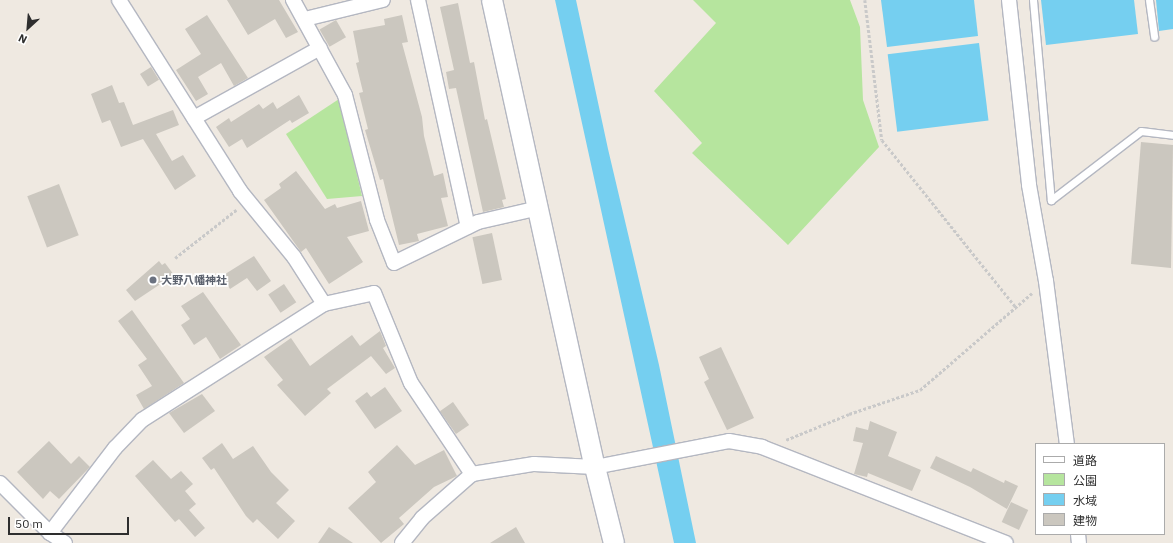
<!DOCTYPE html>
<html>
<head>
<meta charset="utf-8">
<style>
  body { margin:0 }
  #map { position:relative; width:1173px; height:543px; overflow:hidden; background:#efe9e1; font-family:"IBM Plex Sans","Noto Sans JP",sans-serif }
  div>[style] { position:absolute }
  .green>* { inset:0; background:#b6e59e }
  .water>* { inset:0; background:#75cff0; transform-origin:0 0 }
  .building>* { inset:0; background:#cbc7bf; transform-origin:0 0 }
  .path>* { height:2.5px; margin-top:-1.25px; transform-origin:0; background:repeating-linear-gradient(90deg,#c9c9c9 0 3px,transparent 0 5px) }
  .roads { filter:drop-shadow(1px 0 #b4b7c1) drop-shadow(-1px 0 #b4b7c1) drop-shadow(0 1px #b4b7c1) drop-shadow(0 -1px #b4b7c1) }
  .lane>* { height:7px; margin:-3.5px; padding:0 3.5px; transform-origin:3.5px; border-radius:3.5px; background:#fff }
  .street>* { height:14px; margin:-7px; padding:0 7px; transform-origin:7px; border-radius:7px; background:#fff }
  .secondary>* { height:20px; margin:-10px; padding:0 10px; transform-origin:10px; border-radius:10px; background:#fff }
  .dots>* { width:11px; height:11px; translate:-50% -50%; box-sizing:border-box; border:2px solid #fff; border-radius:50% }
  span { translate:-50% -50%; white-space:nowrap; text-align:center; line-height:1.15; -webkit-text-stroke:3.5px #fff; paint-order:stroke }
  .worship-label { font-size:11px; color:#5b616d; font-weight:700 }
  .left { translate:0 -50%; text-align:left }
  .legend { position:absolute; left:1035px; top:443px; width:130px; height:92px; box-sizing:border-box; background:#fff; border:1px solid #ababab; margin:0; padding:5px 7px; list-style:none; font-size:12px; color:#2e2e2e }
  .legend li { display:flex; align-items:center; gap:8px; height:20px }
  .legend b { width:20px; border:1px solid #ababab }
  .north { position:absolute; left:8px; top:8px; width:40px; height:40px; -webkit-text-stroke:3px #fff; paint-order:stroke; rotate:206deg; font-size:11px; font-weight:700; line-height:16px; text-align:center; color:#2e2e2e }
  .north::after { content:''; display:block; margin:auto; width:14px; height:18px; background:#2e2e2e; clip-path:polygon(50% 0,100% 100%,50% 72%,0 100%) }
  .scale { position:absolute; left:8px; top:517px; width:121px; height:18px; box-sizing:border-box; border:2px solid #2e2e2e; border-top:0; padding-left:5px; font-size:12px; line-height:14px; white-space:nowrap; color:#2e2e2e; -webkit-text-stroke:3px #fff; paint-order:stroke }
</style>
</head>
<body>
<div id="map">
  <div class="green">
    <i style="clip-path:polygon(693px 0,850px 0,860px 27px,863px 100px,879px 147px,788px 245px,692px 153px,702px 143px,654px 91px,716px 23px)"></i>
    <i style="clip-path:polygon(339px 99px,362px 196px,327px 199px,286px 134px)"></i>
  </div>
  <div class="water">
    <i style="clip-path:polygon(555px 0,576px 0,608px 149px,659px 365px,696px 543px,674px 543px)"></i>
    <i style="clip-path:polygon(881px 0,974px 0,978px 36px,887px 47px)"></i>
    <i style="clip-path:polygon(1041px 0,1134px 0,1138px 34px,1046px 45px)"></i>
    <i style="clip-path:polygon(1156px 0,1173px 0,1173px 29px,1159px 31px)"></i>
    <i style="left:979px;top:43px;width:78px;height:92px;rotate:83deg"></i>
  </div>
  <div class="building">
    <i style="clip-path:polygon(227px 0,279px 0,298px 32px,286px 38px,275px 19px,248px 35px)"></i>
    <i style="clip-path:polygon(458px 3px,470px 63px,474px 62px,485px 120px,487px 119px,506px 199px,502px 200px,504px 207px,483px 212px,456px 88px,449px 89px,446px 72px,454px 70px,440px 7px)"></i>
    <i style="clip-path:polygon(207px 15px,248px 78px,234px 86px,221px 63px,198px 77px,208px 94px,196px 101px,176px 70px,201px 54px,185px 29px)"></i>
    <i style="clip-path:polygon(402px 15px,408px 42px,402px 43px,422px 117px,424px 136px,434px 176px,443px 173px,448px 197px,441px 198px,448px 226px,417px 234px,419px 241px,399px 245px,383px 179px,380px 180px,365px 130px,368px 129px,359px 93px,363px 92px,356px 63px,359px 62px,353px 31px,385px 25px,384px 19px)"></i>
    <i style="left:336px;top:20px;width:20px;height:19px;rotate:60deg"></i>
    <i style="left:151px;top:67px;width:15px;height:13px;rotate:58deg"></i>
    <i style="clip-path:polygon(112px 85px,119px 103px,124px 102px,133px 125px,173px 110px,179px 125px,156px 134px,172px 161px,183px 155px,196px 176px,175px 190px,143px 139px,121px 147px,110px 120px,102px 123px,91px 94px)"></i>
    <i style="clip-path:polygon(299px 95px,309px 113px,292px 123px,290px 120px,247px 148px,242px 139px,229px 147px,216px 127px,229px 118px,231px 122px,259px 104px,263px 109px,273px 102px,277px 109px)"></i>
    <i style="clip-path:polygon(1141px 142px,1173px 145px,1171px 268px,1131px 264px)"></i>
    <i style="clip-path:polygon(296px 171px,325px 209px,335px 204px,337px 208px,361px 201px,369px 231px,347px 237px,363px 262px,329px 284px,306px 248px,301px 252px,264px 200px,281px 188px,279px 184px)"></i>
    <i style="left:59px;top:184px;width:55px;height:34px;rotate:69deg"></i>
    <i style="left:492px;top:233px;width:48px;height:20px;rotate:78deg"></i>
    <i style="clip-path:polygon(254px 256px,271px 281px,257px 291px,247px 278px,230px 289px,222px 276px)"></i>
    <i style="clip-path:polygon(159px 261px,162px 265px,165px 263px,174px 275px,135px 301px,126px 290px)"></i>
    <i style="left:284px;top:284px;width:22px;height:19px;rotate:56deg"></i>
    <i style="clip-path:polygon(203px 292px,241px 345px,220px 359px,206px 337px,194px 345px,181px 325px,190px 319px,181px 306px)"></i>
    <i style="clip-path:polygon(132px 310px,184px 383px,144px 409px,136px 395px,152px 386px,138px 365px,147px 359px,118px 321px)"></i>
    <i style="clip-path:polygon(380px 331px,386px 346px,383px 348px,395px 368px,386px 374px,371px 356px,327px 389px,331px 393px,305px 416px,277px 385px,283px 380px,264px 357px,291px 338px,310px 366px,352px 335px,360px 346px)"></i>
    <i style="clip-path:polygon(721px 347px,754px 418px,727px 430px,704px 382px,709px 379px,699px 357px)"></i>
    <i style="clip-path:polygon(385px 387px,402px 411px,375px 429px,355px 401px,367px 392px,371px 397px)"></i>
    <i style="clip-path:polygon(202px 394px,215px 411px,184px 433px,169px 413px)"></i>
    <i style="left:453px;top:402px;width:28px;height:16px;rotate:55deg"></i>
    <i style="clip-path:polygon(870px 421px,897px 432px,888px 456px,921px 470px,912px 491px,868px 473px,867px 477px,854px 474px,863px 443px,853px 441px,856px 427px,868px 430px)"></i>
    <i style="clip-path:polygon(49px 441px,71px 464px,79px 456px,90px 467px,59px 499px,50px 491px,43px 499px,17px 472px)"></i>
    <i style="clip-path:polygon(222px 443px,233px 459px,253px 446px,271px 472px,289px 490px,276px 503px,295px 521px,278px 539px,257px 519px,253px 523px,246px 516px,214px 468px,211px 470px,202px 458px)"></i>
    <i style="clip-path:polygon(397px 445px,415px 465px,444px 450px,457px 476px,434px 487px,399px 518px,404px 524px,381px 543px,348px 508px,376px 482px,368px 472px)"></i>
    <i style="clip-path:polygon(936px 456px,971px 472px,973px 468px,1004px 483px,1005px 480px,1018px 486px,1007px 509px,970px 487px,930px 468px)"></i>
    <i style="clip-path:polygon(153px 460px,171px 479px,181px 471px,193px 484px,185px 491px,196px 504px,189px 510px,205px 528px,195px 537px,179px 519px,175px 522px,135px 476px)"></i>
    <i style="left:1011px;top:502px;width:19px;height:22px;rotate:25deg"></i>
    <i style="clip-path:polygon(329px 527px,353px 543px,318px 543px)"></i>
    <i style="clip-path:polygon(516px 527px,525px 543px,490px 543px)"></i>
  </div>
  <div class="path">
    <i style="left:865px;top:0;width:141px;rotate:83.1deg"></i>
    <i style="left:882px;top:140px;width:214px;rotate:51.3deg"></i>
    <i style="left:175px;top:258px;width:78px;rotate:-38.2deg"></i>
    <i style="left:786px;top:440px;width:68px;rotate:-22.4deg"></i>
    <i style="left:849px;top:414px;width:75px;rotate:-18.7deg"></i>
    <i style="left:920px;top:390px;width:148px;rotate:-40.9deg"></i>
  </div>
  <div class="roads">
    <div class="lane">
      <i style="left:1033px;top:0;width:201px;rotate:84.9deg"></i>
      <i style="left:1051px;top:200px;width:113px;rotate:-37.5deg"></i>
      <i style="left:1141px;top:131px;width:32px;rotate:7deg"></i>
      <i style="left:1149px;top:0;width:37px;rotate:82deg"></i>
    </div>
    <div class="street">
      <i style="left:119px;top:0;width:226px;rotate:57.6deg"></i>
      <i style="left:240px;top:191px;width:85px;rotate:50.7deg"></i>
      <i style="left:294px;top:257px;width:56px;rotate:57.4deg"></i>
      <i style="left:293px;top:0;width:108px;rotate:61.3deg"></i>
      <i style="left:345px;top:95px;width:129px;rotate:75.6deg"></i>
      <i style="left:377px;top:220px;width:46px;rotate:68.4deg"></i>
      <i style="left:394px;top:263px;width:93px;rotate:-26deg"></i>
      <i style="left:478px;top:222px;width:63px;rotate:-12.9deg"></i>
      <i style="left:418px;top:0;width:232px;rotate:77.6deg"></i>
      <i style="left:1009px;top:0;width:186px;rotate:83.8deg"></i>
      <i style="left:1029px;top:185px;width:97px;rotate:80deg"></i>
      <i style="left:1046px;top:281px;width:164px;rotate:82.7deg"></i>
      <i style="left:305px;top:19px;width:80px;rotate:-13.7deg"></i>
      <i style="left:194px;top:118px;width:144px;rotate:-29.1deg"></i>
      <i style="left:0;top:483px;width:71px;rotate:45deg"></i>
      <i style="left:50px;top:533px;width:18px;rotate:34deg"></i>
      <i style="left:50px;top:533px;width:107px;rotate:-52.6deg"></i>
      <i style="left:115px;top:448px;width:39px;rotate:-46deg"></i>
      <i style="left:142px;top:420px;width:216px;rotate:-32.5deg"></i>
      <i style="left:324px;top:304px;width:51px;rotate:-12.4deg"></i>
      <i style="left:374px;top:293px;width:97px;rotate:67.7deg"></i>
      <i style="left:411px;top:383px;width:110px;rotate:56.2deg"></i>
      <i style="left:1078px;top:534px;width:9px;rotate:84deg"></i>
      <i style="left:402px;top:543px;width:32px;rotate:-51deg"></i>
      <i style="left:422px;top:518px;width:67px;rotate:-41.3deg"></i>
      <i style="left:472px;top:474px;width:63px;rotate:-9.2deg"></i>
      <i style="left:534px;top:464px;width:61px;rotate:2.8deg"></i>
      <i style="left:595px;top:467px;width:136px;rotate:-11deg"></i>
      <i style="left:729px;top:441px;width:34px;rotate:10deg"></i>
      <i style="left:762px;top:447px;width:262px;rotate:21.5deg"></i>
    </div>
    <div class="secondary">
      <i style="left:492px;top:0;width:478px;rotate:77.6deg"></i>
      <i style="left:595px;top:467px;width:78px;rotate:76deg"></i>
    </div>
  </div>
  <div class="dots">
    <i style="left:153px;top:280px;background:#6b7280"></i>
  </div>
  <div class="worship-label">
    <span class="left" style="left:161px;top:280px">大野八幡神社</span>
  </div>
  <ul class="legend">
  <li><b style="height:5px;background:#fff"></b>道路</li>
  <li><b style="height:11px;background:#b6e59e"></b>公園</li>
  <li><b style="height:11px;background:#75cff0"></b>水域</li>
  <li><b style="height:11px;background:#cbc7bf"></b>建物</li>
  </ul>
  <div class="north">N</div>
  <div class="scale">50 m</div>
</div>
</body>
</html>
